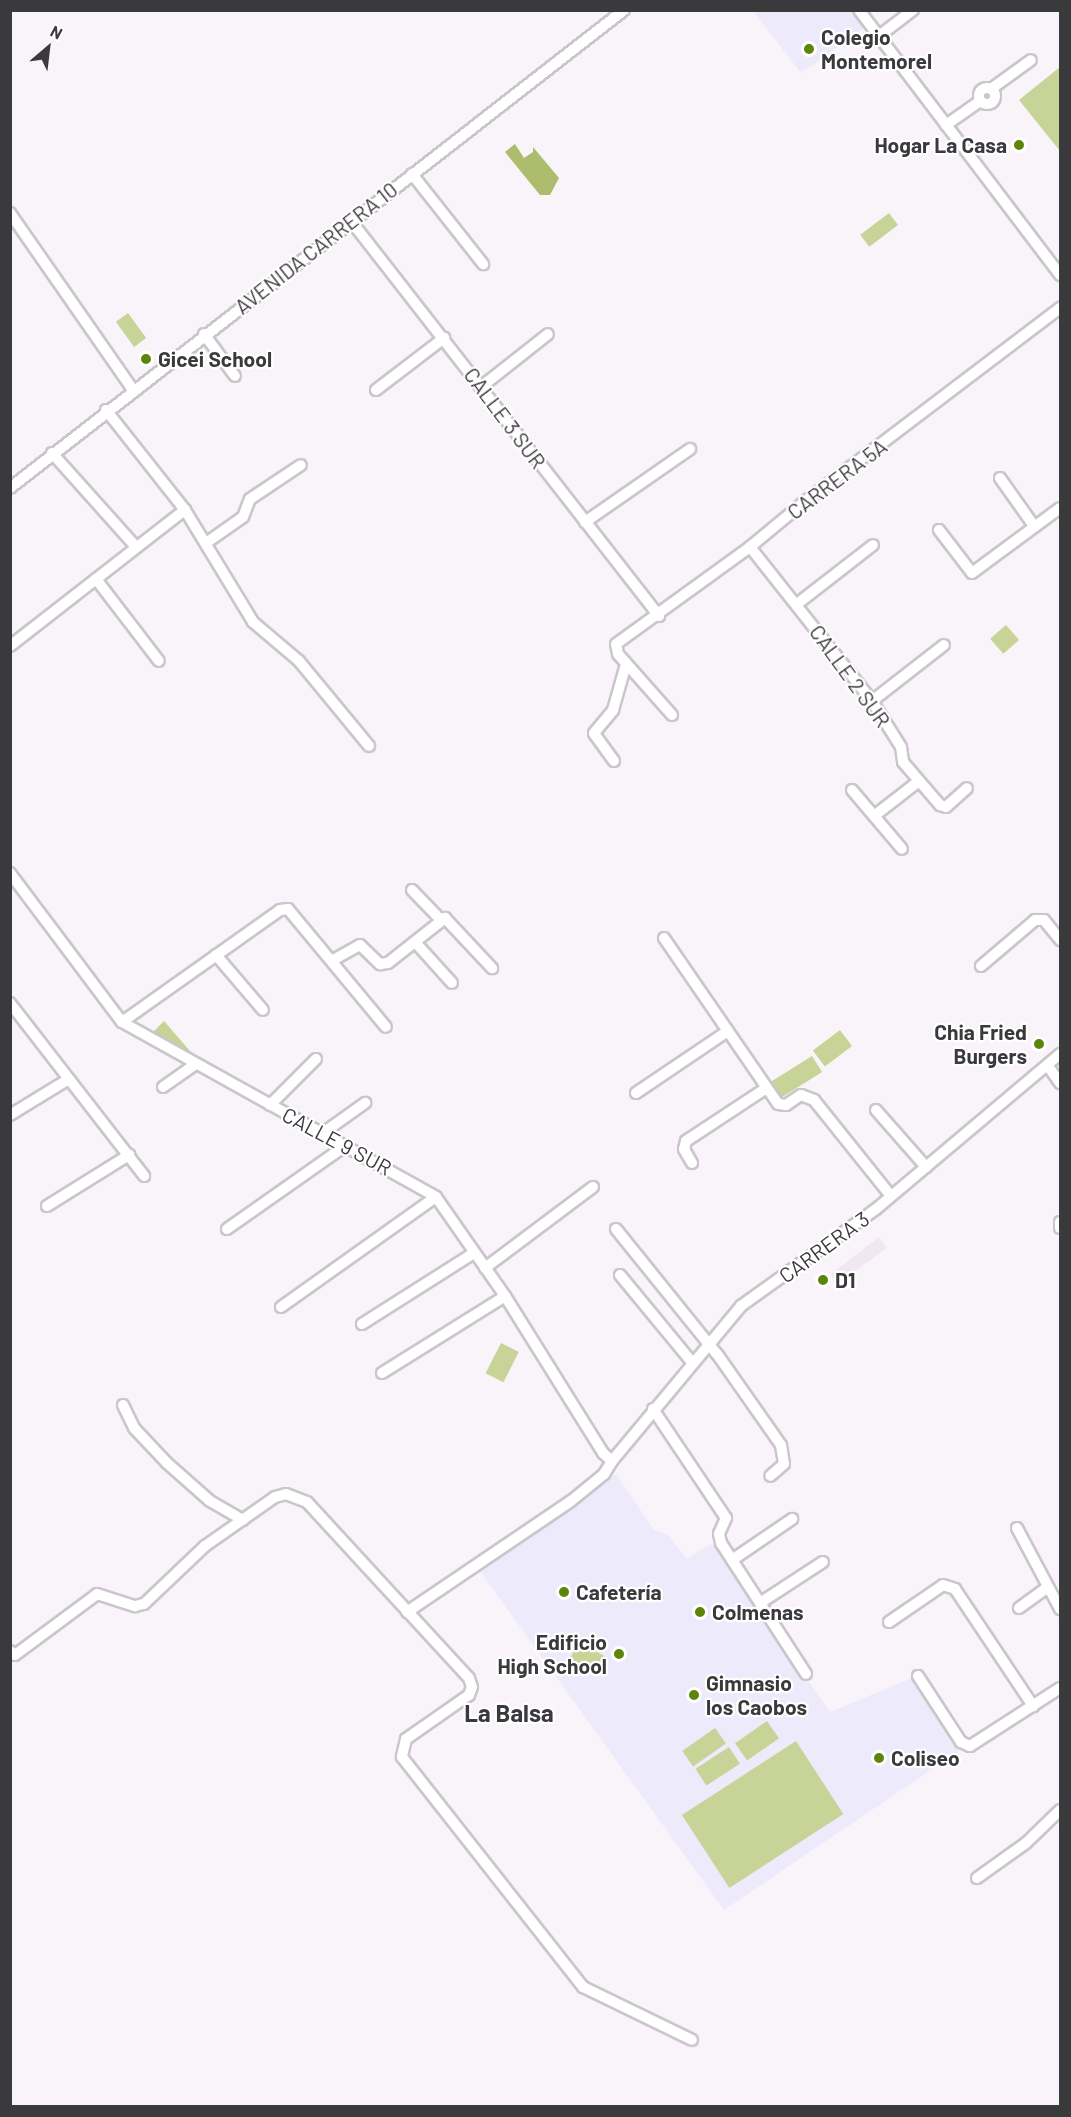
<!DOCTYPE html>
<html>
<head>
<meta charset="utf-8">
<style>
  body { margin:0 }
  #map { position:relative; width:1071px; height:2117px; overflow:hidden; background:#f9f4f9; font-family:Barlow,sans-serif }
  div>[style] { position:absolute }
  .built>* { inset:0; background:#f0e7f2 }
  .education>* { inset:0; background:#eceafb }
  .green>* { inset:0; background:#c8d497; transform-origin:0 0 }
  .forest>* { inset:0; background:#aebc6d }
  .roads { filter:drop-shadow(2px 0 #cac6cb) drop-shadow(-2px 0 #cac6cb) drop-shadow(0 2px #cac6cb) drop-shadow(0 -2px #cac6cb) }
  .minor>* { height:10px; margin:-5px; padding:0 5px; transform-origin:5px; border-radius:5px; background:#fff }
  .minor>.ring { margin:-5px; padding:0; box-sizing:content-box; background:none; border:10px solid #fff; border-radius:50% }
  .dots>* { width:16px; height:16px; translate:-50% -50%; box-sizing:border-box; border:3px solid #fff; border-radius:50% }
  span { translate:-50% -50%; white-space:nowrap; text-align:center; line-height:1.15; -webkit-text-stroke:4.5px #fff; paint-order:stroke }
  .poi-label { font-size:21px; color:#3a393b; font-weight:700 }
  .left { translate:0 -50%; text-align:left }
  .right { translate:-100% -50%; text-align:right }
  .street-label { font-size:21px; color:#3a393b }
  .quarter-label { font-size:24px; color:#3a393b; font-weight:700 }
  .frame { position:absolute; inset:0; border:12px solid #3a393b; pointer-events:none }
  .north { position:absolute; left:18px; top:18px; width:60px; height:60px; -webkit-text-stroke:4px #fff; paint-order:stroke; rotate:28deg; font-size:16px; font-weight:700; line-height:24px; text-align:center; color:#3a393b }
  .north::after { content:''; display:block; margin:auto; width:21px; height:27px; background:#3a393b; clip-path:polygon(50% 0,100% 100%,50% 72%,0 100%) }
</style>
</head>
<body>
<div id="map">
  <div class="built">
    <i style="clip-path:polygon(879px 1237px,887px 1248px,837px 1284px,831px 1274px)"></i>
  </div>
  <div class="education">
    <i style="clip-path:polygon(758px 10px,859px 11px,870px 24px,801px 73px,755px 13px)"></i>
    <i style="clip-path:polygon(616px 1474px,654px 1530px,667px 1534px,687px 1559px,712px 1543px,830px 1712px,912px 1678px,962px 1749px,724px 1910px,480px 1571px)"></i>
  </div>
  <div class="green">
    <i style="clip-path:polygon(1060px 67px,1060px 151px,1019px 100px)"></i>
    <i style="left:889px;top:213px;width:15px;height:36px;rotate:53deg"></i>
    <i style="left:128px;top:313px;width:31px;height:15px;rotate:54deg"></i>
    <i style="left:1006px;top:625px;width:20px;height:21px;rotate:49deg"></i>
    <i style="clip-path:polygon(164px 1021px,196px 1058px,152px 1033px)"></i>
    <i style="left:840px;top:1030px;width:20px;height:34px;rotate:53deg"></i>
    <i style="left:812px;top:1056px;width:19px;height:48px;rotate:58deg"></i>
    <i style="left:501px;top:1343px;width:20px;height:34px;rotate:27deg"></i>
    <i style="left:579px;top:1642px;width:33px;height:19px;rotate:29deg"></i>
    <i style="left:767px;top:1721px;width:21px;height:39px;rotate:55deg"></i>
    <i style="left:715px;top:1728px;width:19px;height:40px;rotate:55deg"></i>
    <i style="left:796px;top:1741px;width:87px;height:136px;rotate:57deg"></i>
    <i style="left:729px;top:1747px;width:20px;height:40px;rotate:57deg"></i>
  </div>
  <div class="forest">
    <i style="clip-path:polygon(515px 144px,524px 158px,533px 152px,533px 147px,559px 178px,550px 195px,540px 195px,505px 152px)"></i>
  </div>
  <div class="roads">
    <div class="minor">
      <i style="left:859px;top:10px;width:333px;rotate:52.8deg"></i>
      <i style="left:879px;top:36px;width:43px;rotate:-37.4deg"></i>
      <i class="ring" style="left:979px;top:88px;width:6px;height:6px"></i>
      <i style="left:991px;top:89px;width:49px;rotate:-35.9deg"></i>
      <i style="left:946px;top:125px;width:42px;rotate:-35.2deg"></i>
      <i style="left:412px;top:174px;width:115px;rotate:51.7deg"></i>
      <i style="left:10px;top:213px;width:216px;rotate:55.2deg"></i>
      <i style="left:351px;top:221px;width:501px;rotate:52.05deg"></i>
      <i style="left:204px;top:334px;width:52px;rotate:53.6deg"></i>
      <i style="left:481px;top:387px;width:85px;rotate:-38.3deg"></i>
      <i style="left:376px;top:390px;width:86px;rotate:-37.4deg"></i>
      <i style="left:106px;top:410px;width:127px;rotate:51.7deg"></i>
      <i style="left:185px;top:510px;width:131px;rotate:58.7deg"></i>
      <i style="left:253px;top:622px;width:60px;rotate:40.3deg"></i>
      <i style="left:299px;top:661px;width:110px;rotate:50.5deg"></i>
      <i style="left:52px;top:453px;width:126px;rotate:48.2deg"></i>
      <i style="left:1000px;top:478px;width:59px;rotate:54.7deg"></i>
      <i style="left:10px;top:488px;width:778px;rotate:-37.9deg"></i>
      <i style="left:585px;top:522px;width:128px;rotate:-34.8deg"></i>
      <i style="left:939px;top:530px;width:54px;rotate:52.5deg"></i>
      <i style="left:972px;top:573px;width:109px;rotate:-36.5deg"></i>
      <i style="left:206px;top:543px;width:45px;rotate:-35.1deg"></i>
      <i style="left:243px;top:517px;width:19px;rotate:-69deg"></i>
      <i style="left:250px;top:499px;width:61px;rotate:-33.7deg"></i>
      <i style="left:750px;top:547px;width:196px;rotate:51.6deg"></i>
      <i style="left:872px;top:701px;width:54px;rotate:57.8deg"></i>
      <i style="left:901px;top:747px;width:15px;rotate:82deg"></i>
      <i style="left:903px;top:762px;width:57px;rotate:49.3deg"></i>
      <i style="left:940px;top:805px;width:6px;rotate:18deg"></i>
      <i style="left:946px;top:807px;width:28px;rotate:-42deg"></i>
      <i style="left:96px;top:579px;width:103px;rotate:52.5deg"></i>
      <i style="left:797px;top:604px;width:96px;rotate:-37.8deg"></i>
      <i style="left:10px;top:646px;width:222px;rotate:-37.9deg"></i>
      <i style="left:872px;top:701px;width:91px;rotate:-37.9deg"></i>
      <i style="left:672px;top:715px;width:81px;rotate:-131.5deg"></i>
      <i style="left:618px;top:654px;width:10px;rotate:-101deg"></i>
      <i style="left:616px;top:644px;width:165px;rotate:-35.9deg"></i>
      <i style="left:750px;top:547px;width:69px;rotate:-39.7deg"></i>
      <i style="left:803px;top:503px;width:323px;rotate:-37.2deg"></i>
      <i style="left:614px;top:761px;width:34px;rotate:-126deg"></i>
      <i style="left:594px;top:733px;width:30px;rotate:-50deg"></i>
      <i style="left:613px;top:710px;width:48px;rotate:-74.2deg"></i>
      <i style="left:852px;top:790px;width:77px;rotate:49.7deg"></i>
      <i style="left:874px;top:816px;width:57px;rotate:-37.9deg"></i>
      <i style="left:10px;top:873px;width:186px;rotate:53.1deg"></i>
      <i style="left:122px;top:1022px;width:359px;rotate:29.1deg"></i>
      <i style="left:436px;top:1197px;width:121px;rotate:55.1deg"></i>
      <i style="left:505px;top:1296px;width:185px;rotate:58deg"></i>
      <i style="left:603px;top:1453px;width:12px;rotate:42deg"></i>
      <i style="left:412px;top:890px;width:42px;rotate:46deg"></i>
      <i style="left:664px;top:938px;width:201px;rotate:55.5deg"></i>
      <i style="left:778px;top:1104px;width:8px;rotate:7deg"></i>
      <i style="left:786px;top:1105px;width:18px;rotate:-34deg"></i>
      <i style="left:801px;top:1095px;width:14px;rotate:21deg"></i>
      <i style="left:814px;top:1100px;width:122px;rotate:51.3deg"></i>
      <i style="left:415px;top:942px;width:55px;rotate:47.9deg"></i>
      <i style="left:216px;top:955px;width:72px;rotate:49.5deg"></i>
      <i style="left:333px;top:960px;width:31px;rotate:-29deg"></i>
      <i style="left:360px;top:945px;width:28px;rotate:44deg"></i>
      <i style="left:380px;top:964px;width:8px;rotate:-7deg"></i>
      <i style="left:388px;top:963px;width:73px;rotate:-38.3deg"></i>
      <i style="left:445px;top:918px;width:69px;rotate:46.8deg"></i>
      <i style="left:981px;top:966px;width:71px;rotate:-40.4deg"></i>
      <i style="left:1035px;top:920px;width:9px"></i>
      <i style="left:1044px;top:920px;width:26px;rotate:51deg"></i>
      <i style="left:10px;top:1003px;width:219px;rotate:52.2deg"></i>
      <i style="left:122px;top:1022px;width:194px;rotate:-35.3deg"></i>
      <i style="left:280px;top:910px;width:8px;rotate:-7deg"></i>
      <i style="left:288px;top:909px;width:153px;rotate:50.3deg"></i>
      <i style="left:1048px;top:1066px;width:21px;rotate:55deg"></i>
      <i style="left:163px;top:1087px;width:38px;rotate:-35deg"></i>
      <i style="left:636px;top:1093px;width:111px;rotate:-34deg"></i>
      <i style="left:270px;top:1105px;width:65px;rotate:-45deg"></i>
      <i style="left:876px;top:1110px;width:76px;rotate:48.7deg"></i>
      <i style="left:10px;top:1115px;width:69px;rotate:-31.4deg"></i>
      <i style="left:323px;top:1133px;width:52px;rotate:-35.5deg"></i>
      <i style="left:692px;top:1163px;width:16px;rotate:-120deg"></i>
      <i style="left:684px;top:1149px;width:8px;rotate:-76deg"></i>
      <i style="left:686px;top:1141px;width:95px;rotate:-33.4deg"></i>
      <i style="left:47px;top:1206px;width:97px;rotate:-31.9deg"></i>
      <i style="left:1060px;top:1222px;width:6px;rotate:90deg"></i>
      <i style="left:227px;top:1229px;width:144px;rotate:-35.1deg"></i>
      <i style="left:616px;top:1229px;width:161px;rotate:51.1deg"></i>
      <i style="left:717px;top:1354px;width:111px;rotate:54.9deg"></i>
      <i style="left:781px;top:1445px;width:19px;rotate:81deg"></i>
      <i style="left:784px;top:1464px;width:18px;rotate:139deg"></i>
      <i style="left:485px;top:1268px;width:135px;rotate:-36.9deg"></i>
      <i style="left:620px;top:1275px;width:112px;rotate:50.5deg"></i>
      <i style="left:281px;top:1307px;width:190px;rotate:-35.4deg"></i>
      <i style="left:362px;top:1324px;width:133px;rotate:-32.4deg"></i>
      <i style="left:382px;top:1373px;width:145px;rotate:-32deg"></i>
      <i style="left:123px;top:1405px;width:25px;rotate:64deg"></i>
      <i style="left:134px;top:1428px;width:48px;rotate:46.7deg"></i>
      <i style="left:167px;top:1463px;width:57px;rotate:41.5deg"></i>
      <i style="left:210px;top:1501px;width:38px;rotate:30deg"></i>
      <i style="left:653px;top:1409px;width:131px;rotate:56.2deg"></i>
      <i style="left:726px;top:1518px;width:17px;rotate:114deg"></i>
      <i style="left:719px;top:1534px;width:9px;rotate:77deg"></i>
      <i style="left:721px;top:1543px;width:156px;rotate:57deg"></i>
      <i style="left:612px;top:1461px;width:202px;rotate:-50.2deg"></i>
      <i style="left:741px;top:1306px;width:166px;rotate:-35.7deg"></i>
      <i style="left:876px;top:1209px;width:241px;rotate:-40.1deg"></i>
      <i style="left:1017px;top:1528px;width:92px;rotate:62deg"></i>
      <i style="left:732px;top:1560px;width:73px;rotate:-34.3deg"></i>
      <i style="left:760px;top:1603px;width:75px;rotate:-33.1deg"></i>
      <i style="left:1019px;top:1608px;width:36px;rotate:-36deg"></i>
      <i style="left:407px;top:1612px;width:198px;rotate:-34.1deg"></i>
      <i style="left:571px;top:1501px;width:43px;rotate:-39.3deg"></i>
      <i style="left:604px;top:1474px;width:15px;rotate:-58deg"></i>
      <i style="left:889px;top:1622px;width:65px;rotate:-34.4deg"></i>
      <i style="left:943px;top:1585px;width:13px;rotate:18deg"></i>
      <i style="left:955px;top:1589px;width:141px;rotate:56.3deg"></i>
      <i style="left:10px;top:1651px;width:6px;rotate:39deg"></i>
      <i style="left:15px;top:1655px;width:102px;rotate:-36.6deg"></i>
      <i style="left:97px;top:1594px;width:40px;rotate:18deg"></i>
      <i style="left:135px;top:1606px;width:9px;rotate:-13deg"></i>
      <i style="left:144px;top:1604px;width:84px;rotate:-43.6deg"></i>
      <i style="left:205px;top:1546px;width:85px;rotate:-35deg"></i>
      <i style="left:275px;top:1497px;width:11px;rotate:-15deg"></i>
      <i style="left:286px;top:1494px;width:22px;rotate:21deg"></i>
      <i style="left:307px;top:1502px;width:239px;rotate:47.4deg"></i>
      <i style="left:469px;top:1678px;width:9px;rotate:72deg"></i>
      <i style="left:472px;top:1687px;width:9px;rotate:111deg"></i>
      <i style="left:469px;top:1695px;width:77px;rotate:145.1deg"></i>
      <i style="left:406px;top:1739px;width:18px;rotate:103deg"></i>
      <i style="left:402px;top:1757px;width:293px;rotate:51.8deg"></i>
      <i style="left:583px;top:1987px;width:121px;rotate:25.9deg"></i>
      <i style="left:918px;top:1676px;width:79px;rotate:56.9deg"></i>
      <i style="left:961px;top:1742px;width:10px;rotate:24deg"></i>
      <i style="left:970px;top:1746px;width:107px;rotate:-32.8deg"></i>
      <i style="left:977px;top:1878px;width:60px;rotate:-35.5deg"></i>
      <i style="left:1026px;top:1843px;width:47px;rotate:-44.1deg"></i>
    </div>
  </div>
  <div class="dots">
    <i style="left:809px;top:49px;background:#5d850a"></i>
    <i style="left:1019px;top:145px;background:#5d850a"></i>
    <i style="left:146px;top:359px;background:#5d850a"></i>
    <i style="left:1039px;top:1044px;background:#5d850a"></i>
    <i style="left:823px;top:1280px;background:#5d850a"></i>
    <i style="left:564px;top:1592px;background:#5d850a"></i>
    <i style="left:700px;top:1612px;background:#5d850a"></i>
    <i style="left:619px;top:1654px;background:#5d850a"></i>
    <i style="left:694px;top:1695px;background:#5d850a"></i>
    <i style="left:879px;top:1758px;background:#5d850a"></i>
  </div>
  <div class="poi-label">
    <span class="left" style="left:821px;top:49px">Colegio<br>Montemorel</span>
    <span class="right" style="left:1007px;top:145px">Hogar La Casa</span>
    <span class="left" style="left:158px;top:359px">Gicei School</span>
    <span class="right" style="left:1027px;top:1044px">Chia Fried<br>Burgers</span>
    <span class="left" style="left:835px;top:1280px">D1</span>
    <span class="left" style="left:576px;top:1592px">Cafetería</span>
    <span class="left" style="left:712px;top:1612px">Colmenas</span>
    <span class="right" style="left:607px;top:1654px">Edificio<br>High School</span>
    <span class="left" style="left:706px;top:1695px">Gimnasio<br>los Caobos</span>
    <span class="left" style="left:891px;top:1758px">Coliseo</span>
  </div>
  <div class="street-label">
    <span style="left:316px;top:248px;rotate:-38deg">AVENIDA CARRERA 10</span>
    <span style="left:505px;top:418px;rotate:53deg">CALLE 3 SUR</span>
    <span style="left:837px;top:479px;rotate:-37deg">CARRERA 5A</span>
    <span style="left:850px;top:676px;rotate:54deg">CALLE 2 SUR</span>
    <span style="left:337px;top:1141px;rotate:28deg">CALLE 9 SUR</span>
    <span style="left:824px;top:1247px;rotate:-36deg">CARRERA 3</span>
  </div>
  <div class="quarter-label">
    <span style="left:509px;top:1713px">La Balsa</span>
  </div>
  <div class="frame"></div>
  <div class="north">N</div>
</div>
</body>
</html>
